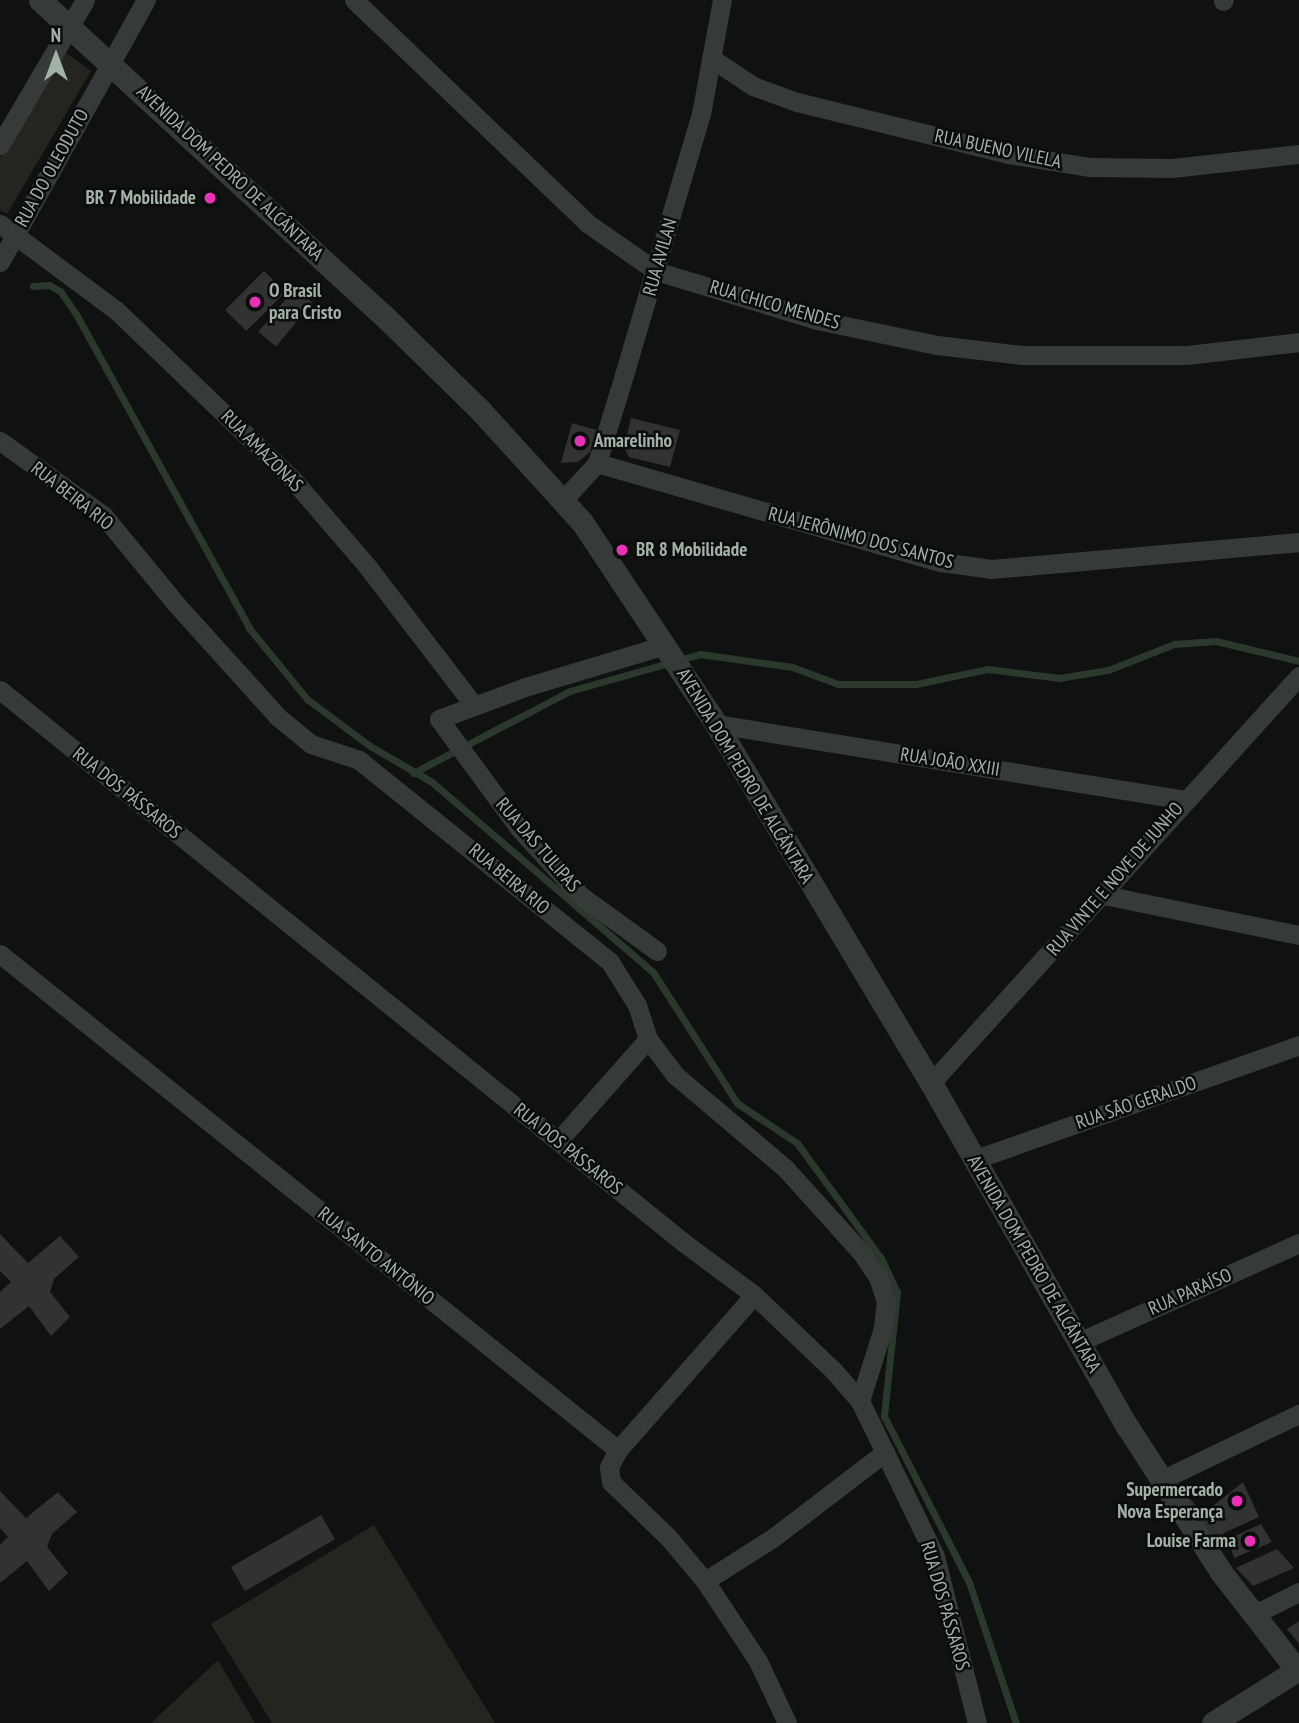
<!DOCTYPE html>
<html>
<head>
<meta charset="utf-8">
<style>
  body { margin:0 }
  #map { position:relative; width:1299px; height:1723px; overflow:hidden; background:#101111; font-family:"PT Sans Narrow",sans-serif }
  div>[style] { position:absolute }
  .green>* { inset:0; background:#26241f }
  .stream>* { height:7px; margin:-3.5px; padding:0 3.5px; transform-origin:3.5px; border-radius:3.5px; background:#2a392b }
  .building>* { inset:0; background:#303332; transform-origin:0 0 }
  .minor>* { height:19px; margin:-9.5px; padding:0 9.5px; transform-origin:9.5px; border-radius:9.5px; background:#363b39 }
  .tertiary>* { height:23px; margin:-11.5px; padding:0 11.5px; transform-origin:11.5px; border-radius:11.5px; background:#363b39 }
  .dots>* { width:19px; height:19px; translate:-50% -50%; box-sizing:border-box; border:4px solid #0b0c0c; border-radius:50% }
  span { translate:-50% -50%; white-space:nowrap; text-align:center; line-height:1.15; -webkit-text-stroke:5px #0b0c0c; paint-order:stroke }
  .street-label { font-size:19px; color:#a2b2a7 }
  .poi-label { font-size:19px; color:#a2b2a7; font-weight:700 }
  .right { translate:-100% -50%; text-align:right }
  .left { translate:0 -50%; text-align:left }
  .north { position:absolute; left:21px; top:21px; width:70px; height:70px; -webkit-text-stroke:5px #0b0c0c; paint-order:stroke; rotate:0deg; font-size:19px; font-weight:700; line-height:28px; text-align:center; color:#a2b2a7 }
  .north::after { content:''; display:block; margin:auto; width:24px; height:32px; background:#a2b2a7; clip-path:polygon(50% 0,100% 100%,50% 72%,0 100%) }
</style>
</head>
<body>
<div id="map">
  <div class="green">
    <i style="clip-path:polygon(63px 51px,91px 71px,7px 214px,0 210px,0 157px)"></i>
    <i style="clip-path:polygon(374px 1525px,495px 1723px,272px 1723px,211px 1624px)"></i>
    <i style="clip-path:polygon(218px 1660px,255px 1723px,151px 1723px)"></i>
  </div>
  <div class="stream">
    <i style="left:33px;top:286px;width:16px;rotate:-4deg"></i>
    <i style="left:49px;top:285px;width:13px;rotate:29deg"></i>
    <i style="left:60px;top:291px;width:28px;rotate:55deg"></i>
    <i style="left:76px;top:314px;width:359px;rotate:61.1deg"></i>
    <i style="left:249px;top:628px;width:92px;rotate:50.8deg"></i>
    <i style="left:307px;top:699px;width:79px;rotate:36.7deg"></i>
    <i style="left:370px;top:746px;width:72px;rotate:30.1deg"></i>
    <i style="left:432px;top:782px;width:291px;rotate:40.7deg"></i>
    <i style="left:653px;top:972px;width:156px;rotate:57.3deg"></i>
    <i style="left:737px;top:1103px;width:72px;rotate:33.7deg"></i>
    <i style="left:797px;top:1143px;width:142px;rotate:53.9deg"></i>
    <i style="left:881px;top:1258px;width:38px;rotate:65deg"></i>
    <i style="left:897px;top:1292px;width:125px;rotate:96deg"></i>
    <i style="left:884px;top:1416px;width:186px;rotate:62.9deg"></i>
    <i style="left:969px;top:1582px;width:149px;rotate:71.6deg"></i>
    <i style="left:413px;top:773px;width:177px;rotate:-27.6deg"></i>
    <i style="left:570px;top:691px;width:135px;rotate:-15.9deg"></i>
    <i style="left:700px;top:654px;width:93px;rotate:8deg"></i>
    <i style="left:792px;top:667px;width:49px;rotate:20.3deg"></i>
    <i style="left:838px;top:684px;width:78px"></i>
    <i style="left:916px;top:684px;width:74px;rotate:-11.8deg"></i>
    <i style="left:988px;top:669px;width:72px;rotate:7.2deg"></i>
    <i style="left:1059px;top:678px;width:50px;rotate:-9.3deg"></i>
    <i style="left:1108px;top:670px;width:71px;rotate:-21.5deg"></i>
    <i style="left:1174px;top:644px;width:42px;rotate:-4.1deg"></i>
    <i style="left:1216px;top:641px;width:85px;rotate:13.5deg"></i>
  </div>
  <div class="building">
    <i style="left:264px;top:271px;width:30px;height:55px;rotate:45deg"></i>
    <i style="left:295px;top:288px;width:23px;height:57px;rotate:40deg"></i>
    <i style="clip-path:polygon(631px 418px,680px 430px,670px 467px,629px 457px,624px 447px)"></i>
    <i style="clip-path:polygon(572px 423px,597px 430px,590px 452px,578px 462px,561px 463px)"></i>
    <i style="clip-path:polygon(0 1234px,28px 1263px,60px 1236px,79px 1257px,54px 1279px,50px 1292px,70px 1317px,51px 1336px,29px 1306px,0 1329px,0 1292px,11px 1282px,0 1271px)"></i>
    <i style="clip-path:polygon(1175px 1481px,1203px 1514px,1243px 1482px,1259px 1517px,1224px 1533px,1216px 1543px)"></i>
    <i style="clip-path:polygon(0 1491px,26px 1518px,58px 1492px,77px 1512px,52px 1534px,47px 1547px,68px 1573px,49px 1591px,27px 1561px,0 1583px,0 1545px,8px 1537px,0 1528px)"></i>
    <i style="left:321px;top:1515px;width:28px;height:104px;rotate:60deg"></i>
    <i style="clip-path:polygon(1261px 1524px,1272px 1542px,1234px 1558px,1228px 1539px)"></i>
    <i style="clip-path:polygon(1277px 1549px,1294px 1568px,1253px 1586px,1236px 1568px)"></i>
    <i style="clip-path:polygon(1299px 1621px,1299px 1644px,1287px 1629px)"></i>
  </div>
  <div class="minor">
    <i style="left:354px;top:0;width:323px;rotate:43.7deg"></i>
    <i style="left:587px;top:223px;width:84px;rotate:34.8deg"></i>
    <i style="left:656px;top:271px;width:168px;rotate:16.9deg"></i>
    <i style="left:817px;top:320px;width:123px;rotate:11.8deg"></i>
    <i style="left:937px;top:345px;width:86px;rotate:6.7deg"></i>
    <i style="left:1022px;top:355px;width:165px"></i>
    <i style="left:1187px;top:355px;width:113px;rotate:-6.6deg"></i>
    <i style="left:1223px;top:1px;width:1px;rotate:-45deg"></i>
    <i style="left:711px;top:58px;width:50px;rotate:33.7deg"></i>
    <i style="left:753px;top:86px;width:47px;rotate:20deg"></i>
    <i style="left:797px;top:102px;width:217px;rotate:13.8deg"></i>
    <i style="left:1008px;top:154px;width:82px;rotate:9.1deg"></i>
    <i style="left:1089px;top:167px;width:83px;rotate:0.7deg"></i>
    <i style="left:1172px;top:168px;width:128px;rotate:-6.3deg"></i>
    <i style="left:0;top:145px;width:168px;rotate:-59.6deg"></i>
    <i style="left:0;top:224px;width:146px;rotate:36.6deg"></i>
    <i style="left:117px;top:311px;width:245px;rotate:43.8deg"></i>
    <i style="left:294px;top:481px;width:112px;rotate:49.3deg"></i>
    <i style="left:367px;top:566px;width:174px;rotate:52.5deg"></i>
    <i style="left:0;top:262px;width:300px;rotate:-60.9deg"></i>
    <i style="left:0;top:441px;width:127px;rotate:35.7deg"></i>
    <i style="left:103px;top:515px;width:115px;rotate:50.6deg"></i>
    <i style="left:176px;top:604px;width:152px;rotate:47.9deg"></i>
    <i style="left:278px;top:717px;width:43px;rotate:39.3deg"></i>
    <i style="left:311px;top:744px;width:51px;rotate:18.4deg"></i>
    <i style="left:359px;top:760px;width:322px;rotate:38.8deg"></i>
    <i style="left:610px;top:962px;width:51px;rotate:57.9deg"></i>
    <i style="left:637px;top:1005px;width:36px;rotate:72deg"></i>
    <i style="left:648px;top:1039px;width:45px;rotate:53.1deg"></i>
    <i style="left:675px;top:1075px;width:144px;rotate:40.2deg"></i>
    <i style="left:785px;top:1168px;width:113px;rotate:47.9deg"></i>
    <i style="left:861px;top:1252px;width:30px;rotate:56deg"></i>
    <i style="left:878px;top:1277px;width:26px;rotate:72deg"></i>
    <i style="left:886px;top:1302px;width:26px;rotate:97deg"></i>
    <i style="left:883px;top:1328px;width:77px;rotate:107.5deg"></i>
    <i style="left:597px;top:463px;width:358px;rotate:16.1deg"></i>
    <i style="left:941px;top:562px;width:50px;rotate:8deg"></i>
    <i style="left:991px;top:569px;width:309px;rotate:-5deg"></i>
    <i style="left:564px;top:499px;width:49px;rotate:-47.5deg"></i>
    <i style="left:597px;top:463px;width:92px;rotate:-72.9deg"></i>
    <i style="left:624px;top:375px;width:272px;rotate:-73.6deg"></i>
    <i style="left:701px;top:114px;width:116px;rotate:-79.6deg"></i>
    <i style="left:0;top:690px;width:878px;rotate:38.95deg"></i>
    <i style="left:683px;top:1242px;width:89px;rotate:36.7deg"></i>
    <i style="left:754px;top:1295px;width:109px;rotate:43.5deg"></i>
    <i style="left:833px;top:1370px;width:41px;rotate:48.9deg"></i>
    <i style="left:860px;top:1401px;width:172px;rotate:64.2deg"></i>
    <i style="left:935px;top:1556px;width:172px;rotate:75.9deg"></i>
    <i style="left:716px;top:724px;width:475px;rotate:9.2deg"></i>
    <i style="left:1104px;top:895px;width:199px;rotate:11.6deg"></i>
    <i style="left:657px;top:951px;width:94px;rotate:-144.1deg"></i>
    <i style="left:581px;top:896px;width:92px;rotate:-132.4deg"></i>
    <i style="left:519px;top:828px;width:135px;rotate:-126.3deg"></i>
    <i style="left:439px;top:719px;width:92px;rotate:-20.4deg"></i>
    <i style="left:525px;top:687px;width:146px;rotate:-16.7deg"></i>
    <i style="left:0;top:954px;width:792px;rotate:38.75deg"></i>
    <i style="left:618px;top:1450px;width:19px;rotate:118deg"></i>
    <i style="left:609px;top:1467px;width:15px;rotate:82deg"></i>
    <i style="left:611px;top:1482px;width:79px;rotate:44deg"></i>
    <i style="left:668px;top:1537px;width:57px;rotate:49.9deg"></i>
    <i style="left:705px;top:1581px;width:96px;rotate:56.5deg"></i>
    <i style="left:758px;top:1661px;width:68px;rotate:64.9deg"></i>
    <i style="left:931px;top:1083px;width:549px;rotate:-47.88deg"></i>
    <i style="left:558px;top:1141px;width:136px;rotate:-48.6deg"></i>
    <i style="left:973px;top:1160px;width:346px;rotate:-19.4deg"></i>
    <i style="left:1081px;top:1341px;width:239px;rotate:-24.2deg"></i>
    <i style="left:618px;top:1450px;width:206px;rotate:-48.7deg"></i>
    <i style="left:1161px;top:1480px;width:153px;rotate:-25.6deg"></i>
    <i style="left:705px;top:1581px;width:82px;rotate:-32.5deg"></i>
    <i style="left:774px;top:1537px;width:140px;rotate:-37.4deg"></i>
    <i style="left:1255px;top:1614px;width:49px;rotate:-26.6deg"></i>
  </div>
  <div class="tertiary">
    <i style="left:40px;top:0;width:464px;rotate:42.6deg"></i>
    <i style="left:382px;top:314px;width:137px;rotate:44.4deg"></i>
    <i style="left:480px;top:410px;width:151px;rotate:47.7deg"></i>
    <i style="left:582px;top:522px;width:242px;rotate:56.4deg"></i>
    <i style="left:716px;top:724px;width:418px;rotate:59.1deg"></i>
    <i style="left:931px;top:1083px;width:395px;rotate:60.3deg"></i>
    <i style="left:1127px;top:1426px;width:174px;rotate:57.2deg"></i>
    <i style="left:1221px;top:1572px;width:124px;rotate:52.2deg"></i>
    <i style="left:1297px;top:1670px;width:99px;rotate:147.8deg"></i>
  </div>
  <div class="dots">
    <i style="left:210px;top:198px;background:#eb2fb6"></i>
    <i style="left:255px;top:302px;background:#eb2fb6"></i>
    <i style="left:580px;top:441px;background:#eb2fb6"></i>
    <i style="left:622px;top:550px;background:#eb2fb6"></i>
    <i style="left:1237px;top:1501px;background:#eb2fb6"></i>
    <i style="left:1250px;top:1541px;background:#eb2fb6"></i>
  </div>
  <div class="street-label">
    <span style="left:998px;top:149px;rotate:12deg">RUA BUENO VILELA</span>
    <span style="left:52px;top:168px;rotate:-61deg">RUA DO OLEODUTO</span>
    <span style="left:230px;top:173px;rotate:43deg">AVENIDA DOM PEDRO DE ALCÂNTARA</span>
    <span style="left:660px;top:257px;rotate:-74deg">RUA AVILAN</span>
    <span style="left:775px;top:305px;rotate:16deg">RUA CHICO MENDES</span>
    <span style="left:262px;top:451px;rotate:45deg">RUA AMAZONAS</span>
    <span style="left:72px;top:496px;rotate:38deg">RUA BEIRA RIO</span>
    <span style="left:861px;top:538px;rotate:15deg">RUA JERÔNIMO DOS SANTOS</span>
    <span style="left:950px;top:762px;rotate:9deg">RUA JOÃO XXIII</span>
    <span style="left:745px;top:776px;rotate:59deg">AVENIDA DOM PEDRO DE ALCÂNTARA</span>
    <span style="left:127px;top:793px;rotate:39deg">RUA DOS PÁSSAROS</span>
    <span style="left:538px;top:845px;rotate:49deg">RUA DAS TULIPAS</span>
    <span style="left:509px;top:879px;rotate:40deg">RUA BEIRA RIO</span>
    <span style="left:1115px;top:879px;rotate:-49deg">RUA VINTE E NOVE DE JUNHO</span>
    <span style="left:1136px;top:1103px;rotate:-19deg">RUA SÃO GERALDO</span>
    <span style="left:568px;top:1149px;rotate:39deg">RUA DOS PÁSSAROS</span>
    <span style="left:376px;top:1256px;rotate:39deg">RUA SANTO ANTÔNIO</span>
    <span style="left:1034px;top:1264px;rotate:60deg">AVENIDA DOM PEDRO DE ALCÂNTARA</span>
    <span style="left:1190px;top:1292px;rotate:-24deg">RUA PARAÍSO</span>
    <span style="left:945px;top:1606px;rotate:74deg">RUA DOS PÁSSAROS</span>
  </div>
  <div class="poi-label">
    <span class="right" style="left:196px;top:198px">BR 7 Mobilidade</span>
    <span class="left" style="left:269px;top:302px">O Brasil<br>para Cristo</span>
    <span class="left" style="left:594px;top:441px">Amarelinho</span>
    <span class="left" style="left:636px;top:550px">BR 8 Mobilidade</span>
    <span class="right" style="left:1223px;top:1501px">Supermercado<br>Nova Esperança</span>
    <span class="right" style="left:1236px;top:1541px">Louise Farma</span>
  </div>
  <div class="north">N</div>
</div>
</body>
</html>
